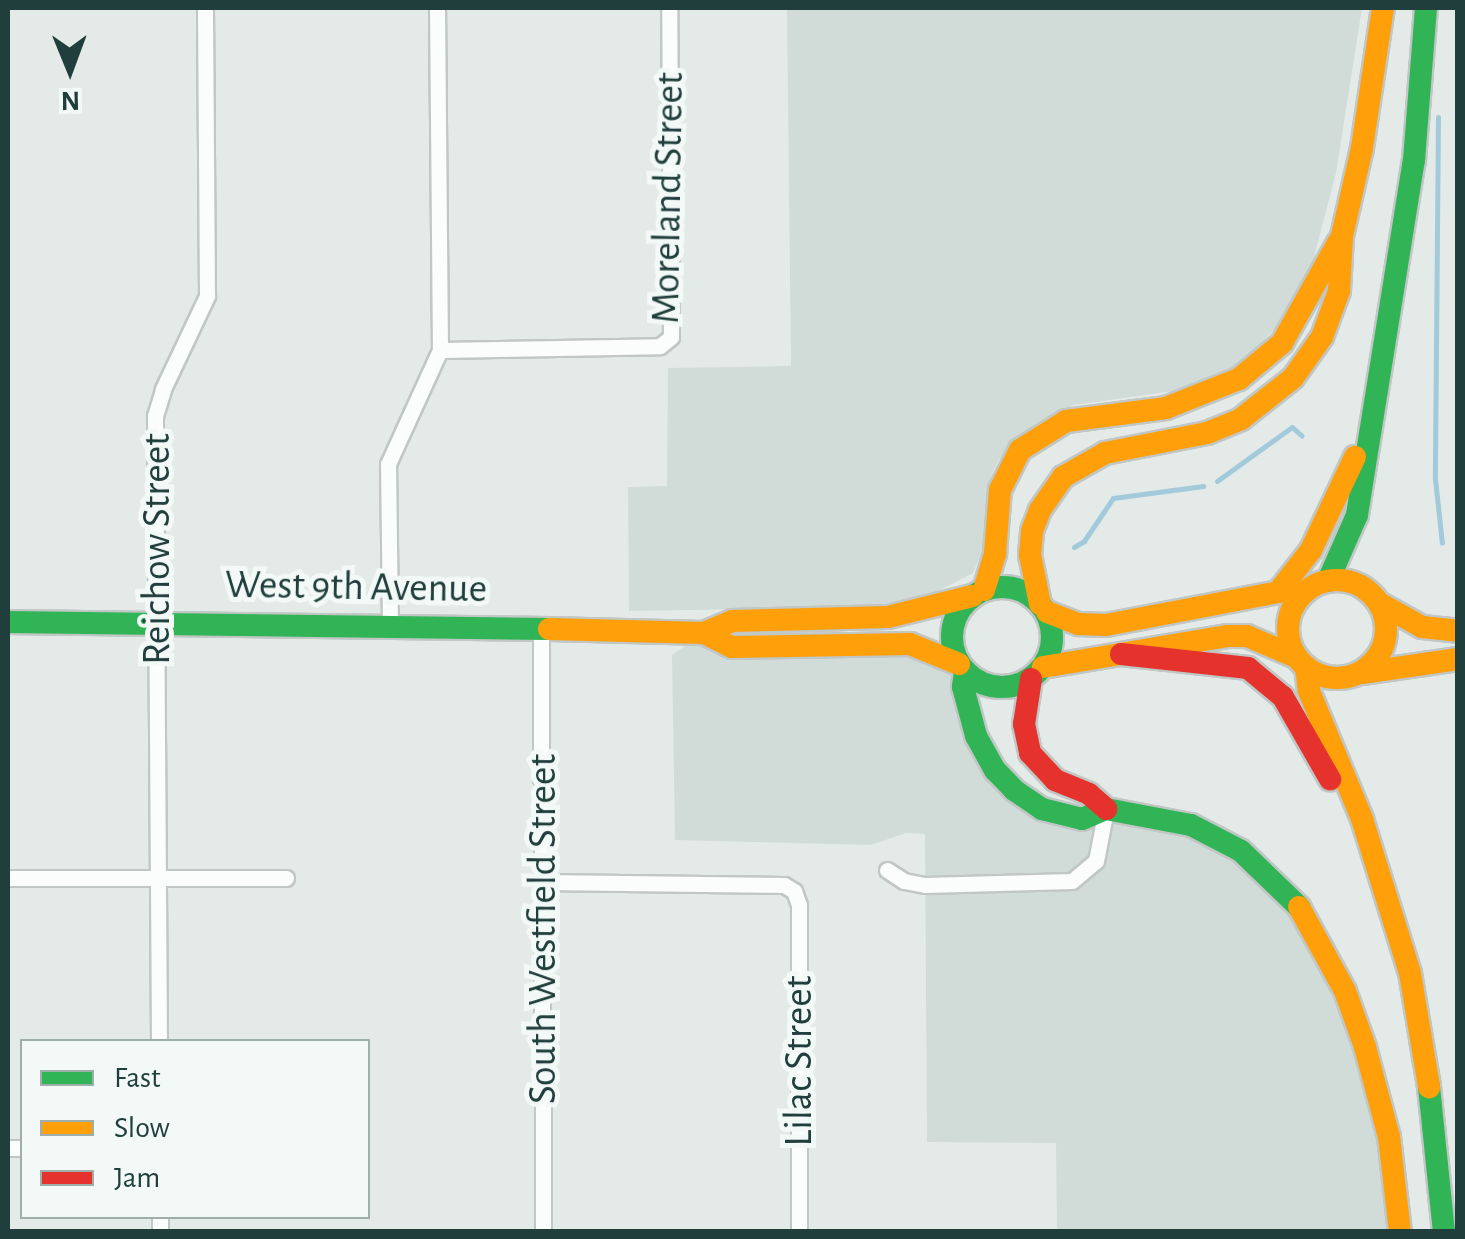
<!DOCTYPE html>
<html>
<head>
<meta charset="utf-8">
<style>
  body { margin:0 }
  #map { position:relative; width:1465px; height:1239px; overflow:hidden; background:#e4eae8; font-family:"Alegreya Sans",sans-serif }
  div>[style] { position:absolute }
  .built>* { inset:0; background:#d1dcd8 }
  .stream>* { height:5px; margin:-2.5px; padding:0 2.5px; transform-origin:2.5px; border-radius:2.5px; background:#a2cadb }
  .roads { filter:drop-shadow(2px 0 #c1c7c5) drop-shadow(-2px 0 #c1c7c5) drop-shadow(0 2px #c1c7c5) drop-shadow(0 -2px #c1c7c5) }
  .street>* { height:15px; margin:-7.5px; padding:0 7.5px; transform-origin:7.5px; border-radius:7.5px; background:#fbfcfc }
  .fast>* { height:22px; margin:-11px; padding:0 11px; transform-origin:11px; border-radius:11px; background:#30b455 }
  .fast>.ring { margin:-11px; padding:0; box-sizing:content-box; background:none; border:22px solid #30b455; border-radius:50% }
  .slow>* { height:22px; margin:-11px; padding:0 11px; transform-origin:11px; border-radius:11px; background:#ff9f0a }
  .slow>.ring { margin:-11px; padding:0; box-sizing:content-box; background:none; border:22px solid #ff9f0a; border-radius:50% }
  .jam>* { height:22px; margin:-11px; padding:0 11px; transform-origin:11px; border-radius:11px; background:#e5322d }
  span { translate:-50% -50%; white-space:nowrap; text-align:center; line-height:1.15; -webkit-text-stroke:10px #f2f9f6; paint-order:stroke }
  .street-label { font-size:40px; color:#203e3b }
  .frame { position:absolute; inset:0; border:10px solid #203e3b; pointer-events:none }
  .legend { position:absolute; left:20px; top:1039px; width:350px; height:180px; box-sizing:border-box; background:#f2f9f6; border:2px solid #9eaeab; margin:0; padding:12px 18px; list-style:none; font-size:30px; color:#203e3b }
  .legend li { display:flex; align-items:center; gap:20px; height:50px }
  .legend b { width:50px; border:2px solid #9eaeab }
  .north { position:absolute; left:20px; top:20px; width:100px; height:100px; -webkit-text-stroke:8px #f2f9f6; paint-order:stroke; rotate:179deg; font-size:28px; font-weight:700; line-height:40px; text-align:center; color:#203e3b }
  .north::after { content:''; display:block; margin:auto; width:35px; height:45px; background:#203e3b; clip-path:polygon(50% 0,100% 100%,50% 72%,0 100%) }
</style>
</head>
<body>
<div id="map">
  <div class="built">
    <i style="clip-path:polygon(787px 8px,1362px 8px,1336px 173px,1314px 257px,1284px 319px,1244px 361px,1195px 388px,1074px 405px,1035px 424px,999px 459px,991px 476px,983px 549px,973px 573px,933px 594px,866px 607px,629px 611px,628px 487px,667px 486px,668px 368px,791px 366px)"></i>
    <i style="clip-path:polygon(704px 633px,732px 647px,886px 644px,959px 664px,976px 736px,1042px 809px,1161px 817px,1261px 867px,1345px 991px,1400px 1231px,1057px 1231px,1056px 1143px,927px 1142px,925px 834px,906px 833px,871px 845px,675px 840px,672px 655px)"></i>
  </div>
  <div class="stream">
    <i style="left:1438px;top:117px;width:362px;rotate:90.5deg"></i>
    <i style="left:1435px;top:479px;width:64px;rotate:83.8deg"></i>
    <i style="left:1217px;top:481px;width:92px;rotate:-35.8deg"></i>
    <i style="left:1292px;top:427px;width:13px;rotate:42deg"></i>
    <i style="left:1074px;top:547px;width:12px;rotate:-31deg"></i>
    <i style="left:1084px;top:541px;width:52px;rotate:-56deg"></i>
    <i style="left:1113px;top:498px;width:91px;rotate:-7.6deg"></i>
  </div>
  <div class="roads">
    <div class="street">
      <i style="left:440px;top:350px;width:220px;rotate:-1deg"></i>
      <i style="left:660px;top:346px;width:14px;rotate:-39deg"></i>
      <i style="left:671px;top:337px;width:329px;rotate:-90.3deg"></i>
      <i style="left:390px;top:624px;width:160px;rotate:-90.7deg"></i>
      <i style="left:388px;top:464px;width:125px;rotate:-65.5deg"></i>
      <i style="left:440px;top:350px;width:342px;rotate:-90.5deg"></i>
      <i style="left:541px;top:627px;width:605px;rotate:89.81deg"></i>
      <i style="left:887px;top:870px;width:20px;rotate:33deg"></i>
      <i style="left:904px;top:881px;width:21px;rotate:11deg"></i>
      <i style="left:925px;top:885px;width:147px;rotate:-1.6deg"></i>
      <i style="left:1072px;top:881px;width:31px;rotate:-40deg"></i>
      <i style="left:1096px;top:861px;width:53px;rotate:-79.1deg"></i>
      <i style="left:8px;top:878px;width:278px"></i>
      <i style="left:543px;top:882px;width:241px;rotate:0.7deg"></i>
      <i style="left:784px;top:885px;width:12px;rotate:31deg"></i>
      <i style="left:794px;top:891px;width:15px;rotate:70deg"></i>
      <i style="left:799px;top:905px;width:327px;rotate:90deg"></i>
      <i style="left:159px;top:1042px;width:626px;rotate:-90.37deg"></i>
      <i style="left:155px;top:416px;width:28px;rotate:-73deg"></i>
      <i style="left:163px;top:389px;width:103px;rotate:-64.7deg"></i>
      <i style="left:207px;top:296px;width:288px;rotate:-90.4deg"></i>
      <i style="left:8px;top:1148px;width:14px"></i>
      <i style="left:160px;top:1216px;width:16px;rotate:90deg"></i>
    </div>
    <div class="fast">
      <i style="left:1328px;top:581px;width:72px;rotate:-66.3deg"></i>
      <i style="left:1357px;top:515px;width:360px;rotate:-80.9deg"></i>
      <i style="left:1414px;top:160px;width:152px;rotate:-85.5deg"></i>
      <i class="ring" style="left:952px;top:587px;width:78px;height:78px"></i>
      <i style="left:8px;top:622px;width:541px;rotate:0.74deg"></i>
      <i style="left:965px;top:672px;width:15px;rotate:98deg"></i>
      <i style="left:963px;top:687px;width:51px;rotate:75.1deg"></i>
      <i style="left:976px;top:736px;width:39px;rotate:61deg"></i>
      <i style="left:995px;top:770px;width:28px;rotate:46deg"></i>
      <i style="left:1014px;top:790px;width:34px;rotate:34deg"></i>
      <i style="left:1042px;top:809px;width:41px;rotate:14deg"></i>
      <i style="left:1082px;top:819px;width:26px;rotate:-23deg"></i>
      <i style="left:1106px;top:809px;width:86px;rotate:10.7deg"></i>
      <i style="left:1191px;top:825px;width:56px;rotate:27.5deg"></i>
      <i style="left:1241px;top:851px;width:81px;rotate:44deg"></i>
      <i style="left:1429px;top:1087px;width:146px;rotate:84.1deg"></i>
    </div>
    <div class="slow">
      <i class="ring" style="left:1288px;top:580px;width:76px;height:76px"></i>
      <i style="left:984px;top:590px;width:39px;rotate:-73deg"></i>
      <i style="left:995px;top:553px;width:63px;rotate:-85.5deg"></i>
      <i style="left:1000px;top:490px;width:45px;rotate:-63.4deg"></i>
      <i style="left:1020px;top:450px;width:54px;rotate:-32.2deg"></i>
      <i style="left:1066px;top:421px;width:101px;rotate:-7.4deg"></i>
      <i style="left:1166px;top:408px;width:79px;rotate:-21.7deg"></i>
      <i style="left:1239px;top:379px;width:56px;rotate:-39.9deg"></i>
      <i style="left:1282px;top:343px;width:115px;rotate:-60.8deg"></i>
      <i style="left:1279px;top:591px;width:52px;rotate:-52deg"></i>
      <i style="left:1311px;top:550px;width:103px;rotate:-64.7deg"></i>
      <i style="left:1379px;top:603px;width:49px;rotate:29.2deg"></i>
      <i style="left:1422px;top:627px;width:36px;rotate:6deg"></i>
      <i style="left:1040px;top:604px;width:50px;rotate:-101.5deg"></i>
      <i style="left:1030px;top:555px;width:24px;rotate:-85deg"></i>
      <i style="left:1032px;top:531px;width:22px;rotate:-69deg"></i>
      <i style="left:1040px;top:510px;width:40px;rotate:-55.1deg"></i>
      <i style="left:1063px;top:477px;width:48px;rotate:-29.7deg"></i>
      <i style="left:1105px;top:453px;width:104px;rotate:-11.1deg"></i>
      <i style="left:1207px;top:433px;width:37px;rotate:-22deg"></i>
      <i style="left:1241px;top:419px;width:66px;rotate:-38.3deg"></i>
      <i style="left:1293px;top:378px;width:50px;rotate:-54.7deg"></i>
      <i style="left:1322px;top:337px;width:49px;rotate:-69.7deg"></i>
      <i style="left:1339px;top:291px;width:55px;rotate:-86.9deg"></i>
      <i style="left:1342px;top:236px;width:90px;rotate:-77.2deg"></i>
      <i style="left:1362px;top:148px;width:142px;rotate:-81.5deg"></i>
      <i style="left:1047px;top:612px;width:34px;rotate:21deg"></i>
      <i style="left:1079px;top:624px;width:27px;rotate:2deg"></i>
      <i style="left:1106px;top:625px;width:192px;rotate:-10.8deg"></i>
      <i style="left:549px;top:629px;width:155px;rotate:1.5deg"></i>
      <i style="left:704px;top:633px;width:31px;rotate:27deg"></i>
      <i style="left:732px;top:647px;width:178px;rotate:-1deg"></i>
      <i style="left:910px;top:644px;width:53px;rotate:22.2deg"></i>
      <i style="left:704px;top:633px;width:30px;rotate:-23deg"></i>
      <i style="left:732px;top:621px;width:156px;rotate:-1.5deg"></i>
      <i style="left:888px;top:617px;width:87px;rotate:-14deg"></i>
      <i style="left:1043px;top:667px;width:188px;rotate:-9.5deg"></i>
      <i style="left:1228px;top:636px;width:19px"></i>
      <i style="left:1247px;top:636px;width:53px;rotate:23.2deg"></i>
      <i style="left:1306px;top:667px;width:24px;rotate:83deg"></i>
      <i style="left:1309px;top:691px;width:139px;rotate:67.5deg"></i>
      <i style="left:1362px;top:819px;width:161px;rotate:72.7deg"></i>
      <i style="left:1410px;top:973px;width:116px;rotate:80.5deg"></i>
      <i style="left:1362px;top:673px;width:97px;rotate:-8.3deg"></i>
      <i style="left:1299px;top:907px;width:96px;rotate:61.3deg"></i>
      <i style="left:1345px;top:991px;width:59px;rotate:70.3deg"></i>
      <i style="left:1365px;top:1047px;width:93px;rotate:75.1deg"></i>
      <i style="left:1389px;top:1137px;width:96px;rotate:83.4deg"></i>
    </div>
    <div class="jam">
      <i style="left:1121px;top:654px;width:128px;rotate:6.3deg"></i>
      <i style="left:1248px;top:668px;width:45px;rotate:39.6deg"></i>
      <i style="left:1283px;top:697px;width:95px;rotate:60.2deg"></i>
      <i style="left:1031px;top:679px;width:46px;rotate:98.8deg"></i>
      <i style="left:1024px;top:724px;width:30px;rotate:78deg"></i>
      <i style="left:1030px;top:753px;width:37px;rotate:47deg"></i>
      <i style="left:1055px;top:780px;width:37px;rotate:22deg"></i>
      <i style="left:1089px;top:794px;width:23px;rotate:41deg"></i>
    </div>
  </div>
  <div class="street-label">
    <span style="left:668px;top:198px;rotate:-89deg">Moreland Street</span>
    <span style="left:157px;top:549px;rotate:-90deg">Reichow Street</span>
    <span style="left:356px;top:587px;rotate:1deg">West 9th Avenue</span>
    <span style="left:543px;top:929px;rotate:-90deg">South Westfield Street</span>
    <span style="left:799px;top:1061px;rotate:-90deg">Lilac Street</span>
  </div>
  <div class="frame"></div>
  <ul class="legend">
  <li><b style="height:12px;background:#30b455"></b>Fast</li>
  <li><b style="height:12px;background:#ff9f0a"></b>Slow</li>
  <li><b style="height:12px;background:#e5322d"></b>Jam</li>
  </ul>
  <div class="north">N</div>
</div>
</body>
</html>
